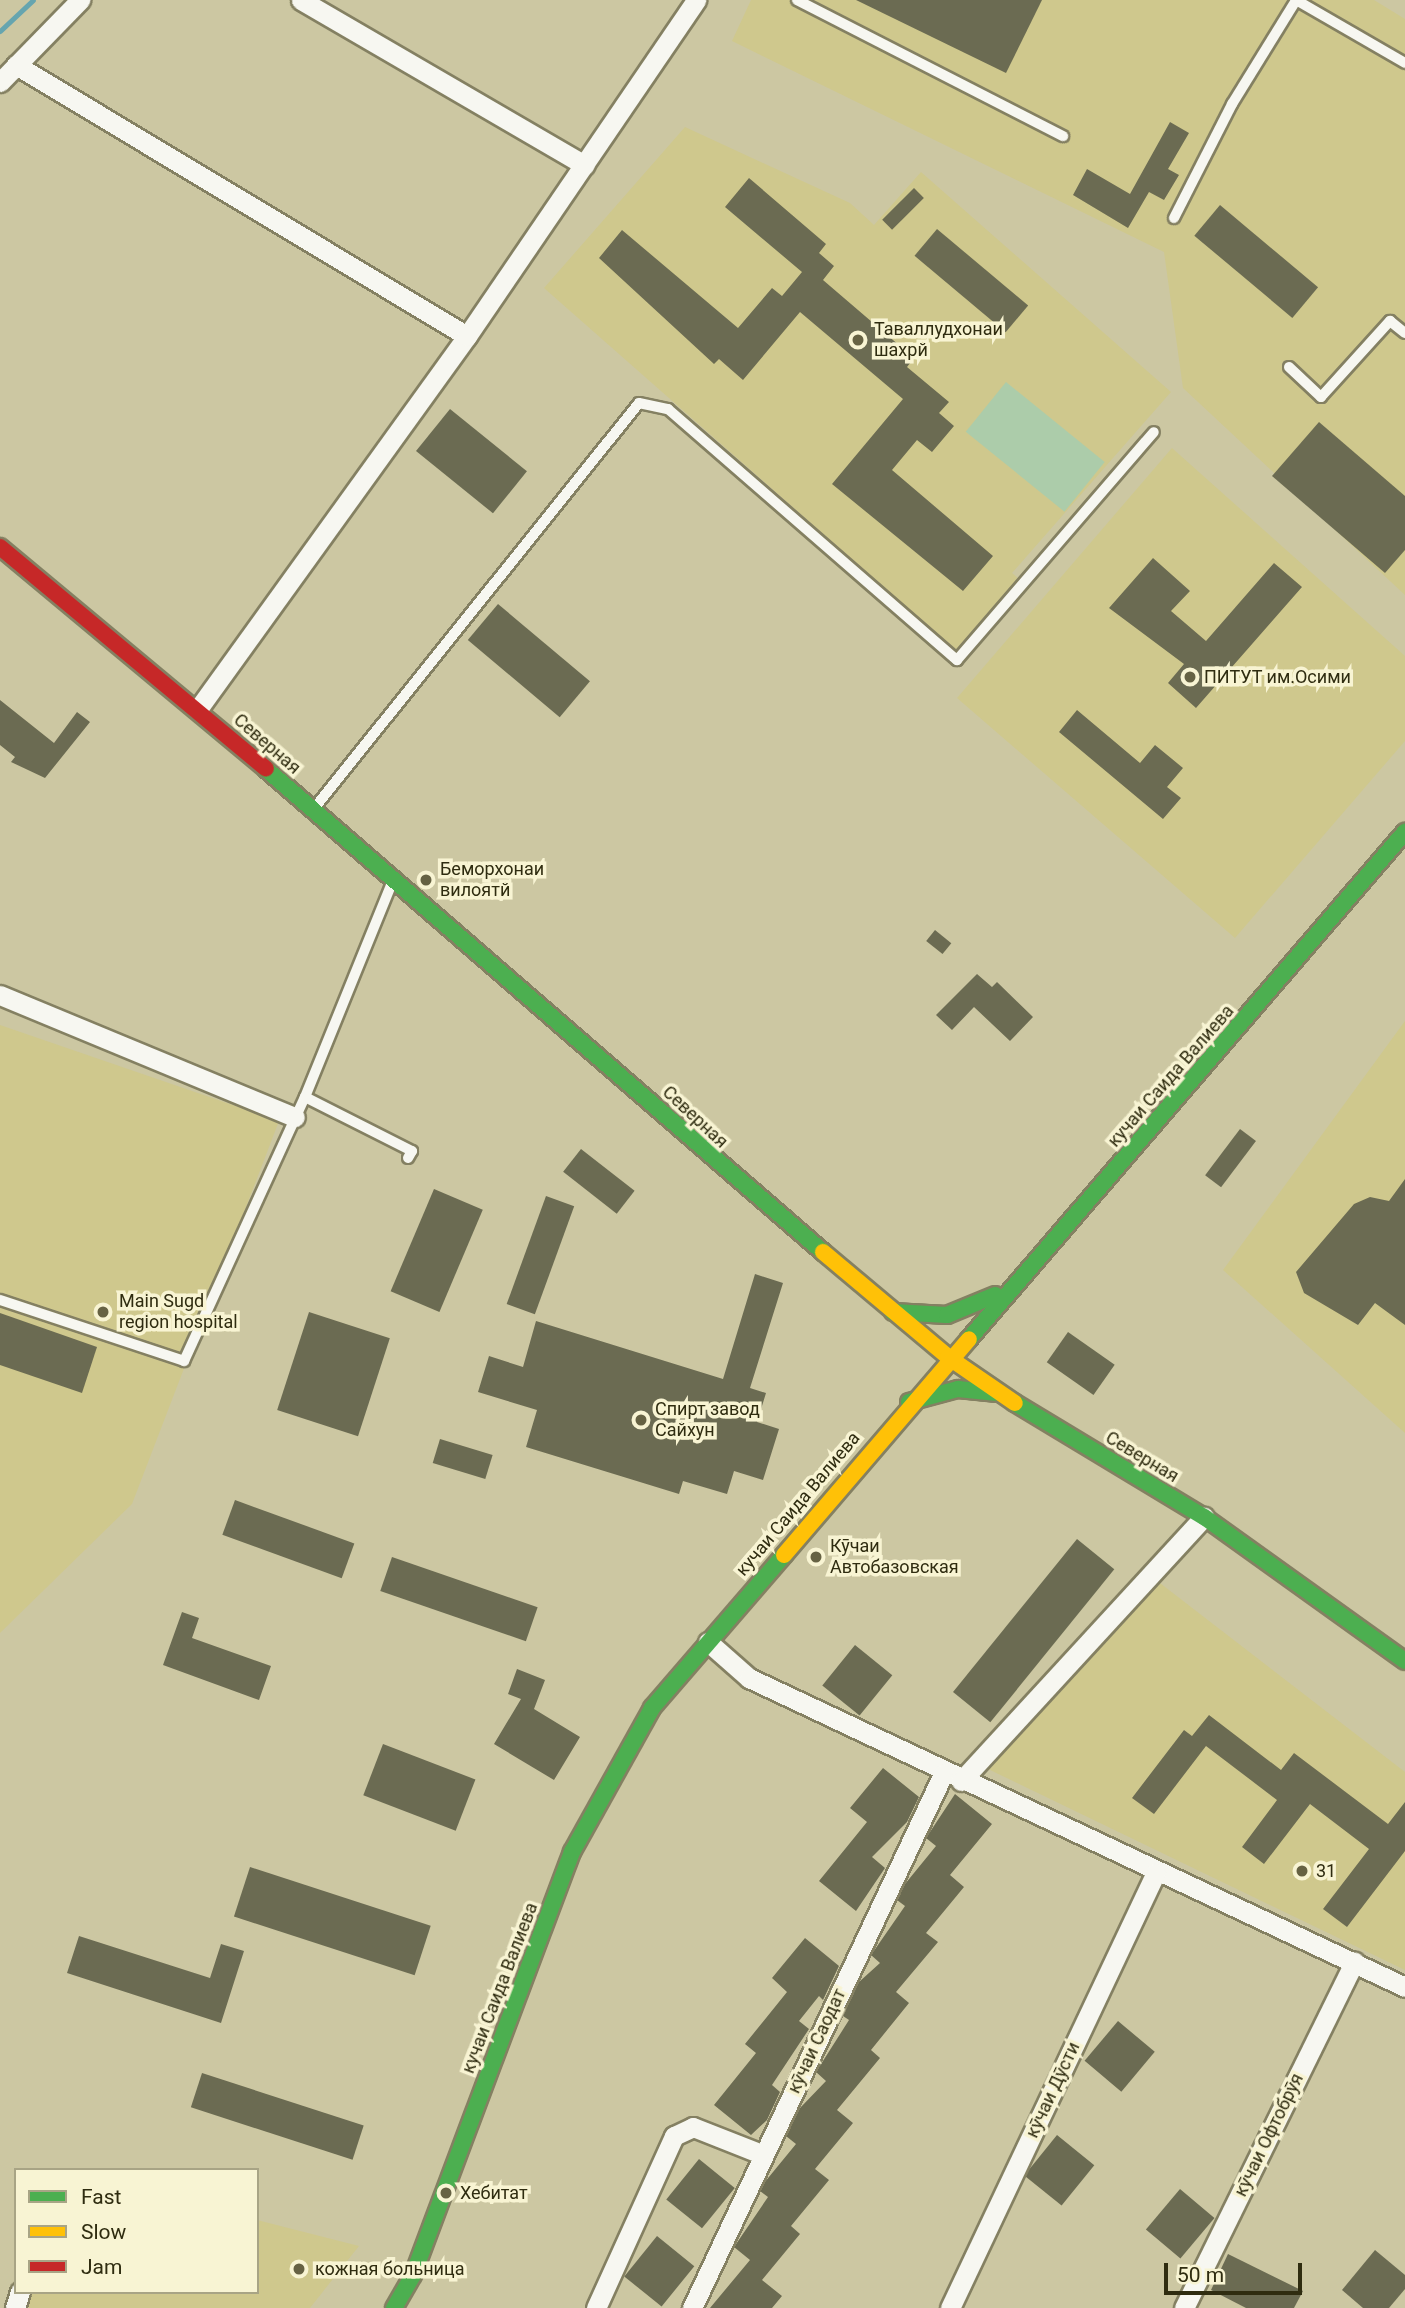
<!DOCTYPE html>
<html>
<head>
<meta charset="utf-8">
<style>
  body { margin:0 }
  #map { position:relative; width:1405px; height:2308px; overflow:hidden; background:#ccc7a2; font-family:Roboto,sans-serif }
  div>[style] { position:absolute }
  .built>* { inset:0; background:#cfc88d }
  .green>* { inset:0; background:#acccaa; transform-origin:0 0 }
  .stream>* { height:5px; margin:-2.5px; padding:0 2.5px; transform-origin:2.5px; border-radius:2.5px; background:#66a5af }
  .building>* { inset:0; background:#6b6b52; transform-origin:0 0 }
  .roads { filter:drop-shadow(2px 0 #848062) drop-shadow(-2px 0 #848062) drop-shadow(0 2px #848062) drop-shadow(0 -2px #848062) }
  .lane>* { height:10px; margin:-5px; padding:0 5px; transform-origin:5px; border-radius:5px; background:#f7f7f1 }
  .street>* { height:19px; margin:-9.5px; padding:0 9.5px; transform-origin:9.5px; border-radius:9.5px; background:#f7f7f1 }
  .fast>* { height:16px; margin:-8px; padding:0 8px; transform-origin:8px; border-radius:8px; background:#4caf50 }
  .slow>* { height:16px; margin:-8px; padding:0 8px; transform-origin:8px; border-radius:8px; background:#ffc107 }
  .jam>* { height:16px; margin:-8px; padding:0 8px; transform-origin:8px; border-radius:8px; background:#c62828 }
  .dots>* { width:19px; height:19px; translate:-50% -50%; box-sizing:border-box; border:4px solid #f8f4d3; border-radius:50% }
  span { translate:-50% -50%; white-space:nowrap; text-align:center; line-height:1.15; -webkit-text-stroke:7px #f8f4d3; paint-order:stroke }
  .poi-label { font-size:18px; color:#2f2c10 }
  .left { translate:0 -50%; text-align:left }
  .street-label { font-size:18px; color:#2f2c10 }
  .legend { position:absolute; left:14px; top:2168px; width:245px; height:126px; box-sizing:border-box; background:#f8f4d3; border:2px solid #a8a485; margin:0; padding:9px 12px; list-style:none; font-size:21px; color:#2f2c10 }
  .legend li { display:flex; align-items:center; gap:14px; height:35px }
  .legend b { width:35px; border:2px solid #a8a485 }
  .scale { position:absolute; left:1164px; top:2263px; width:138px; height:32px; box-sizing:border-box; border:4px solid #2f2c10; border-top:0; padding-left:9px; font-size:21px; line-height:24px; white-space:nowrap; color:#2f2c10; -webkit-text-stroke:5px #f8f4d3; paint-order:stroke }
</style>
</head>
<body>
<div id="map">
  <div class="built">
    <i style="clip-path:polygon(751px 0,1374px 0,1405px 19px,1405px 595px,1183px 388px,1164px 252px,732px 41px)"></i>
    <i style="clip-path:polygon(685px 127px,850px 203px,874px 225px,921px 172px,1171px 392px,1012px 573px,1019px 579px,956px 651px,544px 288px)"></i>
    <i style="clip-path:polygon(1172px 448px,1405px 656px,1405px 741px,1235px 938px,957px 698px)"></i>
    <i style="clip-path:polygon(1405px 1021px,1405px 1433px,1223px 1270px)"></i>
    <i style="clip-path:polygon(0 1025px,279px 1121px,132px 1504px,0 1633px)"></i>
    <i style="clip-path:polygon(1156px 1580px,1405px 1772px,1405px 1970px,988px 1769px)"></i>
    <i style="clip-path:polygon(257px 2220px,359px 2246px,310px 2308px,12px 2308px,18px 2292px,257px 2292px)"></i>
  </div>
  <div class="green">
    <i style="left:1006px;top:382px;width:127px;height:64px;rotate:39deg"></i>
  </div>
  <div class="stream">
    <i style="left:0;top:31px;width:45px;rotate:-43.2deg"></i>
  </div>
  <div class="building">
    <i style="clip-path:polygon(856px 0,1042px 0,1006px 73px)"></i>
    <i style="clip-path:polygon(1170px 122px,1189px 133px,1168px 169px,1179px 175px,1164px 200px,1149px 192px,1128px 228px,1073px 195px,1087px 169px,1130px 194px)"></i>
    <i style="clip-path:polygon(749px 178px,826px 244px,819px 253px,834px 266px,823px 280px,914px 358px,907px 367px,949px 402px,939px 413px,954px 426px,932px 452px,917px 440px,892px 470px,993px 556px,963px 591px,832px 484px,903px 399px,800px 312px,743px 380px,719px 359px,714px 364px,599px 258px,622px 230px,738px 328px,772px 288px,782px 296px,802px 272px,725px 207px)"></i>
    <i style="left:914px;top:188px;width:14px;height:45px;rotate:45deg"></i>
    <i style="left:1220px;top:205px;width:128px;height:40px;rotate:40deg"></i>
    <i style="left:937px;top:229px;width:119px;height:35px;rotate:40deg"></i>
    <i style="left:450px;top:409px;width:99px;height:54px;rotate:39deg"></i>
    <i style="clip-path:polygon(1319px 422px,1405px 496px,1405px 550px,1385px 573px,1272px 476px)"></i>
    <i style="clip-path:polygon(1153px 558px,1190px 591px,1171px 611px,1206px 641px,1274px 563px,1302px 587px,1196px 708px,1168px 683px,1184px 664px,1109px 608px)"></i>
    <i style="left:498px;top:604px;width:120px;height:47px;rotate:40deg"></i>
    <i style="clip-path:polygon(0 700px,54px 743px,77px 712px,90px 722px,45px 778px,11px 762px,15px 757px,0 745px)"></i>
    <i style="clip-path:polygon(1077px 710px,1140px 763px,1155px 745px,1183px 768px,1167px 787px,1181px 798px,1163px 819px,1059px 732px)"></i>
    <i style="left:935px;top:930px;width:21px;height:14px;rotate:39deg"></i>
    <i style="clip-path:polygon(977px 974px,992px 987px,997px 982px,1033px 1017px,1010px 1041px,974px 1007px,952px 1030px,936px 1015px)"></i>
    <i style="left:1240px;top:1129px;width:20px;height:58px;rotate:37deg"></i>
    <i style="left:581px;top:1149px;width:68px;height:29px;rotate:38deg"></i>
    <i style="clip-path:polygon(1405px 1179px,1405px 1325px,1375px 1303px,1358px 1325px,1304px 1293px,1296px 1272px,1354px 1204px,1370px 1197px,1389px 1201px)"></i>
    <i style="left:434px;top:1189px;width:53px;height:111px;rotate:23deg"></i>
    <i style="left:546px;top:1196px;width:30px;height:115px;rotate:20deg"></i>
    <i style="clip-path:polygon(755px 1274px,783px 1283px,750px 1388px,766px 1393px,757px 1422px,779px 1429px,763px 1480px,734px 1471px,727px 1494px,683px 1481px,679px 1494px,526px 1447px,537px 1410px,478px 1392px,489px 1356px,523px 1367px,536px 1321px,723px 1379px)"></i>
    <i style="left:309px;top:1312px;width:85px;height:103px;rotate:18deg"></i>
    <i style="clip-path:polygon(0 1313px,97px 1347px,82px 1393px,0 1365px)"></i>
    <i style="left:1068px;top:1332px;width:57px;height:37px;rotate:35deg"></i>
    <i style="left:440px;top:1439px;width:55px;height:25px;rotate:17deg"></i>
    <i style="left:235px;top:1500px;width:127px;height:37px;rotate:20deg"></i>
    <i style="left:1077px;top:1539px;width:48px;height:197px;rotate:39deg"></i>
    <i style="left:392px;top:1557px;width:154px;height:36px;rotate:19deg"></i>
    <i style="clip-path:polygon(182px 1612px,199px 1618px,192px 1638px,271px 1666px,259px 1700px,163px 1665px)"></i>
    <i style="left:855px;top:1645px;width:48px;height:52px;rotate:39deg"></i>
    <i style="clip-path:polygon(517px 1669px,545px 1680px,534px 1709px,580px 1737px,554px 1780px,494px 1744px,521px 1699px,508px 1694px)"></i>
    <i style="clip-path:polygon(1209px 1715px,1281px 1770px,1294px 1753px,1388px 1824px,1405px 1802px,1405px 1851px,1347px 1927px,1323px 1909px,1369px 1849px,1310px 1804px,1264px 1864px,1242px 1847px,1277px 1800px,1206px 1746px,1154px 1814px,1132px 1798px,1184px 1730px,1192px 1736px)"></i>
    <i style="left:383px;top:1744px;width:99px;height:55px;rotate:21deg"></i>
    <i style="clip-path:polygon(883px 1768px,919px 1797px,907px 1822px,872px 1857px,885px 1868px,856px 1911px,819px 1881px,867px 1822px,850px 1808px)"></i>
    <i style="clip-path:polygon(955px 1794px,992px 1824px,950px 1875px,964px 1887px,926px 1933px,938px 1942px,896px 1992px,909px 2003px,871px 2050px,880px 2058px,837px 2110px,853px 2123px,815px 2169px,829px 2180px,791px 2226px,800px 2234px,762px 2280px,782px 2296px,772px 2308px,710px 2308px,750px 2260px,734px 2247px,768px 2197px,760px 2191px,764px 2183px,796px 2144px,786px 2136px,800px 2108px,826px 2081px,816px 2072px,849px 2020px,843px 2016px,859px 1982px,880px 1963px,871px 1955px,905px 1906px,897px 1900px,905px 1884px,936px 1846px,926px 1838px)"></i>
    <i style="left:250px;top:1867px;width:190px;height:52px;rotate:18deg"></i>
    <i style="clip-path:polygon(79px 1936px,210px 1978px,221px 1944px,244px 1951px,221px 2023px,67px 1973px)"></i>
    <i style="clip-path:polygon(805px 1938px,839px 1966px,823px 2000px,819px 1996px,799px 2021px,809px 2029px,772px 2085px,780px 2092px,767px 2120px,751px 2135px,714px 2105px,756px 2053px,745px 2044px,787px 1992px,772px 1978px)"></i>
    <i style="left:1118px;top:2021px;width:48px;height:52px;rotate:40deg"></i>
    <i style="left:202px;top:2073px;width:170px;height:36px;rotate:18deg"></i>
    <i style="left:1057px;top:2135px;width:48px;height:52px;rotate:39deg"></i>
    <i style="left:699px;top:2159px;width:46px;height:52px;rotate:39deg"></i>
    <i style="left:1180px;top:2189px;width:45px;height:53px;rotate:40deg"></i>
    <i style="left:657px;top:2236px;width:48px;height:52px;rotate:39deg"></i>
    <i style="clip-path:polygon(1375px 2250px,1405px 2275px,1405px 2289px,1389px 2308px,1363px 2308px,1342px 2290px)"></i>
    <i style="clip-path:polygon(1228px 2254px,1303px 2291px,1294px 2308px,1246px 2308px,1211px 2290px)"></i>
  </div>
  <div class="roads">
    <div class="lane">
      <i style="left:797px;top:0;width:299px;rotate:27.1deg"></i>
      <i style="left:1296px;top:0;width:126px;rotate:30deg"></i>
      <i style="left:1174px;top:218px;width:128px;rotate:-63deg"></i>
      <i style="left:1232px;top:104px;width:120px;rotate:-58.3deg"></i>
      <i style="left:1289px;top:367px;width:44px;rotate:43.2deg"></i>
      <i style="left:1321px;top:397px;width:103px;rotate:-47.8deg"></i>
      <i style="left:1390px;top:321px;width:19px;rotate:39deg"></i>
      <i style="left:316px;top:806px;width:516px;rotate:-51.29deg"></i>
      <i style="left:639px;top:403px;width:30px;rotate:12deg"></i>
      <i style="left:668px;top:409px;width:383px;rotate:41deg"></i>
      <i style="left:957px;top:660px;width:301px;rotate:-49.2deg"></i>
      <i style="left:305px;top:1097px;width:120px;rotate:26.8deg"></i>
      <i style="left:412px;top:1151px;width:8px;rotate:120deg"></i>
      <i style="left:0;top:1300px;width:194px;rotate:18.3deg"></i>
      <i style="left:184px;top:1361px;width:290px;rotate:-65.4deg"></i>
      <i style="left:305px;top:1097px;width:234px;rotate:-67.9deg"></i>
    </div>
    <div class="street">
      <i style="left:301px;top:0;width:328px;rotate:30.2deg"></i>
      <i style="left:16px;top:65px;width:526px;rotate:31deg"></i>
      <i style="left:0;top:82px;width:115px;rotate:-45.7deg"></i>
      <i style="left:198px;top:709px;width:460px;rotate:-54.2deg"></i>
      <i style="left:467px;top:336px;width:407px;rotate:-55.7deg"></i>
      <i style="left:0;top:995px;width:319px;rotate:22.5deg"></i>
      <i style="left:708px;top:1642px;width:55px;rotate:41.3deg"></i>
      <i style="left:749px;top:1678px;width:725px;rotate:25.22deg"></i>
      <i style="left:961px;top:1781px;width:359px;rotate:-47.4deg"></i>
      <i style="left:15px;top:2308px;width:17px;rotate:-73deg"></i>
      <i style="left:596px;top:2308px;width:189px;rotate:-65.6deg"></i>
      <i style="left:674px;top:2136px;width:21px;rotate:-25deg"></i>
      <i style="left:693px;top:2127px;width:76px;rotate:21.5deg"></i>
      <i style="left:692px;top:2308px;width:590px;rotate:-64.82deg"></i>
      <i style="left:950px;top:2308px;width:481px;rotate:-64.7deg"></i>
      <i style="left:1184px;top:2308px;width:386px;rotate:-63.8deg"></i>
    </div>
    <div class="fast">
      <i style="left:266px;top:769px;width:737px;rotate:40.93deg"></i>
      <i style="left:893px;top:1312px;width:54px;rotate:3.2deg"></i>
      <i style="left:947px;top:1315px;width:52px;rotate:-22.6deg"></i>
      <i style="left:969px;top:1339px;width:669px;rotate:-49.31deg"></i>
      <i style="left:909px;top:1402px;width:51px;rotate:-14.9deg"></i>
      <i style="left:958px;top:1389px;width:37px;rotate:6deg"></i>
      <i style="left:1015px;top:1403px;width:221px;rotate:31.1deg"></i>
      <i style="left:1204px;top:1517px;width:247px;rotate:35.6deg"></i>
      <i style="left:394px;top:2308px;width:38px;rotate:-60deg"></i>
      <i style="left:413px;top:2275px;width:452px;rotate:-69.4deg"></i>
      <i style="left:572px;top:1852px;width:165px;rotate:-60.9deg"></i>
      <i style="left:652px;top:1708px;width:202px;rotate:-49.2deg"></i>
    </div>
    <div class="slow">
      <i style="left:823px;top:1252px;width:163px;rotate:40deg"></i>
      <i style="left:948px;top:1357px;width:81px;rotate:34.5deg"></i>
      <i style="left:784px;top:1555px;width:284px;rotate:-49.4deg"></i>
    </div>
    <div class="jam">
      <i style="left:0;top:547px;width:346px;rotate:39.8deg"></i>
    </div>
  </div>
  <div class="dots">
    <i style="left:858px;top:340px;background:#666243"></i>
    <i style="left:1190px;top:677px;background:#666243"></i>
    <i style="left:426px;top:880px;background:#666243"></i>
    <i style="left:103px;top:1312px;background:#666243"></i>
    <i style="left:641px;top:1420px;background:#666243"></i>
    <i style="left:816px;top:1557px;background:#666243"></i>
    <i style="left:1302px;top:1871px;background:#666243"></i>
    <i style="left:446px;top:2193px;background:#666243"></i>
    <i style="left:299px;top:2269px;background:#666243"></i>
  </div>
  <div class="poi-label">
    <span class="left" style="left:874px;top:340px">Таваллудхонаи<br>шахрй</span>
    <span class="left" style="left:1204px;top:677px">ПИТУТ им.Осими</span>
    <span class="left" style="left:440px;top:880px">Беморхонаи<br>вилоятй</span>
    <span class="left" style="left:119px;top:1312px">Main Sugd<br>region hospital</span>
    <span class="left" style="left:655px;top:1420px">Спирт завод<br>Сайхун</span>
    <span class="left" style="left:830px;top:1557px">Кӯчаи<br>Автобазовская</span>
    <span class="left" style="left:1316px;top:1871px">31</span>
    <span class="left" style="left:460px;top:2193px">Хебитат</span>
    <span class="left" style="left:315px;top:2269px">кожная больница</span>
  </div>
  <div class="street-label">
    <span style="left:267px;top:744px;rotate:41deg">Северная</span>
    <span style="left:1171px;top:1076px;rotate:-49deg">кучаи Саида Валиева</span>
    <span style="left:695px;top:1117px;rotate:43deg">Северная</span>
    <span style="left:1142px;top:1457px;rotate:31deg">Северная</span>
    <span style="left:798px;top:1504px;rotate:-50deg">кучаи Саида Валиева</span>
    <span style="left:500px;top:1988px;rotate:-69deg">кучаи Саида Валиева</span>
    <span style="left:817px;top:2041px;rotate:-65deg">кӯчаи Саодат</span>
    <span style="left:1053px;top:2090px;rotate:-65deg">кӯчаи Дӯсти</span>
    <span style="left:1269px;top:2135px;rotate:-64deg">кӯчаи Офтобрӯя</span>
  </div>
  <ul class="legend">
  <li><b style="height:9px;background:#4caf50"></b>Fast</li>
  <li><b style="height:9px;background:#ffc107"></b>Slow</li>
  <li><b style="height:9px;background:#c62828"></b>Jam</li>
  </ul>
  <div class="scale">50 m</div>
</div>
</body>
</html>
